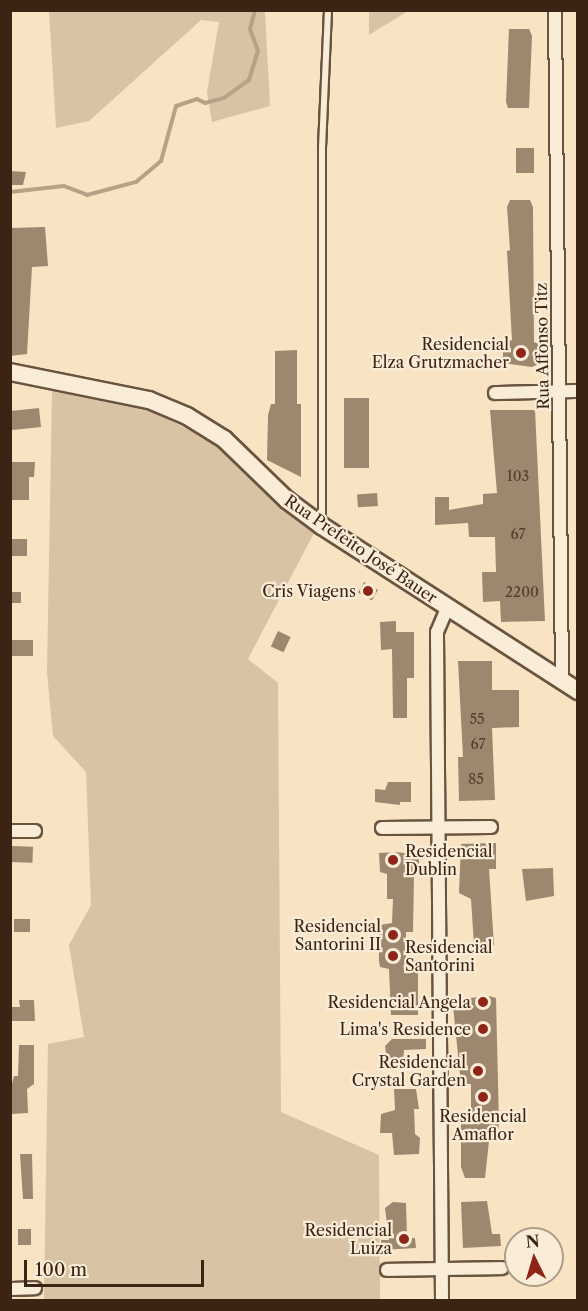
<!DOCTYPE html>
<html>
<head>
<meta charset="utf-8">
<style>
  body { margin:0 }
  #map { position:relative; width:588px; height:1311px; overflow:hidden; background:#f8e3c3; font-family:"Libre Caslon Text",serif }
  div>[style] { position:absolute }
  .green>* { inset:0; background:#d8c3a5 }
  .stream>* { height:4px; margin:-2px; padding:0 2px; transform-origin:2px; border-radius:2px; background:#b8a287 }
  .building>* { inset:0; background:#9d876f; transform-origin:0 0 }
  .roads { filter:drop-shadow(2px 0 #6a543f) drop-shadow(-2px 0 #6a543f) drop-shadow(0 2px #6a543f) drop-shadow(0 -2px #6a543f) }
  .lane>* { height:6px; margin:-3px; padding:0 3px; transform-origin:3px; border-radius:3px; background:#faedd8 }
  .street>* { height:12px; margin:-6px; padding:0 6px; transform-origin:6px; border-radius:6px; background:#faedd8 }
  .secondary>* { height:16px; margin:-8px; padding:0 8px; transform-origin:8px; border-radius:8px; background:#faedd8 }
  .dots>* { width:16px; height:16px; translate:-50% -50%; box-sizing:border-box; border:3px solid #faedd8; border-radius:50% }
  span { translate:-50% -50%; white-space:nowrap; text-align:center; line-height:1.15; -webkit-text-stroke:4.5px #faedd8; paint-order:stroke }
  .number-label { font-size:14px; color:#543d2a }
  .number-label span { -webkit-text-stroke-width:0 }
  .poi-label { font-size:16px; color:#3b2413 }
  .right { translate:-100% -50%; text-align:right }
  .left { translate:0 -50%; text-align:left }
  .street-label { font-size:16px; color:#3b2413 }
  .frame { position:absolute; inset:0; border:12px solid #3b2413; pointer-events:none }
  .north { position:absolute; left:504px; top:1227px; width:60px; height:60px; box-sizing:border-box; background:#faedd8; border:2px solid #ae9d89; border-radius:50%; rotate:355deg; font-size:16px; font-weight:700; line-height:24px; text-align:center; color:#3b2413 }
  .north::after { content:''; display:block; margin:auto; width:21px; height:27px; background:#8f2418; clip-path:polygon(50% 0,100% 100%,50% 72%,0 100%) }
  .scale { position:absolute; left:24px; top:1260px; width:180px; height:27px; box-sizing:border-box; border:3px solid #3b2413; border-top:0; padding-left:8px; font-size:18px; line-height:21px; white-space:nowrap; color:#3b2413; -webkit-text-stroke:4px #faedd8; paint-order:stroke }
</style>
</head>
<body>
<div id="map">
  <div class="green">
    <i style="clip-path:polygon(49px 11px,265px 11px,270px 106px,212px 122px,207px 92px,219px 22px,201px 20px,89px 121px,56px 128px)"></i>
    <i style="clip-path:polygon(369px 11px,369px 10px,408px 11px,369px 35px)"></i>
    <i style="clip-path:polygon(52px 391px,144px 407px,217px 444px,277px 504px,314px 533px,248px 659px,278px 683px,281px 1112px,379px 1155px,380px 1300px,44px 1300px,48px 1044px,84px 1037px,69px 945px,91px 905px,86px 772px,53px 736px,47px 672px)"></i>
  </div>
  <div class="stream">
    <i style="left:10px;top:192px;width:54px;rotate:-6.3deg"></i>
    <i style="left:64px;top:186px;width:25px;rotate:21deg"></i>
    <i style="left:87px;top:195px;width:51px;rotate:-14.9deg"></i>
    <i style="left:136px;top:182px;width:33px;rotate:-40deg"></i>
    <i style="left:161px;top:161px;width:57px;rotate:-74.7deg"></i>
    <i style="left:176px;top:106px;width:22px;rotate:-18deg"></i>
    <i style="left:197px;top:99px;width:9px;rotate:27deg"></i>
    <i style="left:205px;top:103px;width:20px;rotate:-15deg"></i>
    <i style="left:224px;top:98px;width:31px;rotate:-36deg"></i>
    <i style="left:249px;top:80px;width:30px;rotate:-73deg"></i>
    <i style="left:258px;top:51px;width:23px;rotate:-110deg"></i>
    <i style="left:250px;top:29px;width:20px;rotate:-75deg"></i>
  </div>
  <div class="building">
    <i style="clip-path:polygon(509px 29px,529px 29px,532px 36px,529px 108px,508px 108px,506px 102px)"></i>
    <i style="left:516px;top:148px;width:18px;height:25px"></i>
    <i style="clip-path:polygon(10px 171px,26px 172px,23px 185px,10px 185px)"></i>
    <i style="clip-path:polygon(510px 200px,530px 200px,533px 207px,534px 342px,539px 344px,539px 364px,532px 367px,503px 363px,503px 343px,512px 340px,507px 251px,510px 250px,507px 207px)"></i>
    <i style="clip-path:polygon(45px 227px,48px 266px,32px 267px,27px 354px,10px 356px,10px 228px)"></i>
    <i style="clip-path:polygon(297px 350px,297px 404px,301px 404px,301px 477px,267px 460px,268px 415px,271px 404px,275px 404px,275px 351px)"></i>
    <i style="left:344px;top:398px;width:25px;height:70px"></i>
    <i style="left:39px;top:408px;width:19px;height:29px;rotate:84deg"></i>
    <i style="clip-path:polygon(490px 410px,535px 410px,545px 621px,501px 622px,500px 601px,483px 602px,482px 572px,496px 572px,495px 537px,469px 537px,468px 523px,435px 525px,435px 497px,449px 497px,449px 510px,483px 504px,483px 494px,497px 493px)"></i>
    <i style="clip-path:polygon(10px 462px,35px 462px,34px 477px,29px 477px,29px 500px,10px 500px)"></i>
    <i style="left:377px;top:493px;width:13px;height:20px;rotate:86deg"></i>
    <i style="left:27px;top:539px;width:17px;height:17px;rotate:90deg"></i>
    <i style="left:364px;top:582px;width:16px;height:12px;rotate:30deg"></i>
    <i style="left:10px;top:592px;width:11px;height:11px"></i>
    <i style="clip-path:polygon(396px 621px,396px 632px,414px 632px,414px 678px,407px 678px,407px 718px,393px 718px,392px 649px,381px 650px,380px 622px)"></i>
    <i style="left:278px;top:631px;width:14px;height:17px;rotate:25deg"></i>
    <i style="left:10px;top:640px;width:23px;height:16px"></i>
    <i style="clip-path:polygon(458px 661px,492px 661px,492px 690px,519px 690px,519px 727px,492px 728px,495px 800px,459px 801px,458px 757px,463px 757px)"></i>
    <i style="clip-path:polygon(388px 782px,411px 782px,411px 802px,400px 802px,400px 805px,375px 802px,375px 789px,385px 790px)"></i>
    <i style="clip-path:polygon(496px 843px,496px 869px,489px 869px,494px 945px,474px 945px,471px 899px,459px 893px,461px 844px)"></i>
    <i style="left:10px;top:846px;width:23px;height:16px;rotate:2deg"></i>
    <i style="clip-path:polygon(396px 852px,419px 855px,419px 873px,414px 874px,413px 932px,406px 932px,406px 960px,418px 960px,418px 1015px,391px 1015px,389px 969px,380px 967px,379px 961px,379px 930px,380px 925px,392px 923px,393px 899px,387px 899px,387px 874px,380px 872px,379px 853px)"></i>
    <i style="clip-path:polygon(553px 868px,554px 896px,526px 901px,522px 869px)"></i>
    <i style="left:14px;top:919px;width:16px;height:13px"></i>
    <i style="clip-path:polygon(489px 996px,496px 998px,499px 1124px,498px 1130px,490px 1132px,485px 1178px,465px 1178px,461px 1167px,461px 1122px,471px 1122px,471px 1084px,461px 1084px,453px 1006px,470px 1006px,470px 998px)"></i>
    <i style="clip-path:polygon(19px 1000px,34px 1000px,35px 1021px,10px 1021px,10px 1007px,20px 1007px)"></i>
    <i style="clip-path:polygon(392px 1039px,426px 1039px,426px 1049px,404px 1050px,403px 1063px,387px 1061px,385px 1046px)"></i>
    <i style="clip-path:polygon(19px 1045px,34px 1045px,34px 1084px,27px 1089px,28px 1113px,11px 1114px,10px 1091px,14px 1076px,18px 1076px)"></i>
    <i style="clip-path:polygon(394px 1089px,416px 1089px,419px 1109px,414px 1109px,415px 1134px,420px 1138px,419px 1154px,394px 1155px,392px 1133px,380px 1133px,381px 1114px,395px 1110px)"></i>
    <i style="clip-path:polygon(20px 1154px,32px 1154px,33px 1199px,23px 1199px)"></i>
    <i style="clip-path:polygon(487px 1201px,492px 1234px,500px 1234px,501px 1246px,463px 1248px,461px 1202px)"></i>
    <i style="clip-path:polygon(393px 1202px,406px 1203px,407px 1238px,415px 1238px,416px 1248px,382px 1250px,381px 1240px,389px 1240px,385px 1208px)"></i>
    <i style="left:18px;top:1229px;width:13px;height:16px"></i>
  </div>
  <div class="roads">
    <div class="lane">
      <i style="left:322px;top:522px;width:374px;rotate:-90deg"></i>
      <i style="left:322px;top:148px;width:138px;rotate:-87.5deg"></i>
    </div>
    <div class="street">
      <i style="left:555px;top:10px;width:670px;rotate:89.4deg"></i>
      <i style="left:495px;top:393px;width:83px;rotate:-1.4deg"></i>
      <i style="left:382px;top:828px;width:109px;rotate:-0.5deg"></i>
      <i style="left:10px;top:831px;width:25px"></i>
      <i style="left:387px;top:1270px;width:115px;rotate:-1deg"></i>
      <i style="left:10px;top:1289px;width:25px;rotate:-2deg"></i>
      <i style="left:442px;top:1300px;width:668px;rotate:-90.43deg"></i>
      <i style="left:437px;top:632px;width:26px;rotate:-67deg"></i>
    </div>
    <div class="secondary">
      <i style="left:10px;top:372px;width:142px;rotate:11.4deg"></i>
      <i style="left:149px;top:400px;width:41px;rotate:22.8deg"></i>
      <i style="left:187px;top:416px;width:44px;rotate:31.9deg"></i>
      <i style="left:224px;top:439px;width:88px;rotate:44.1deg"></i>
      <i style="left:287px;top:500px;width:44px;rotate:36.6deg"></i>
      <i style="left:322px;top:526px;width:305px;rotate:32.8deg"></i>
    </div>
  </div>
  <div class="dots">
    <i style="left:521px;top:353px;background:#8f2418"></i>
    <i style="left:368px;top:591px;background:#8f2418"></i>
    <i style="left:393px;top:860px;background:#8f2418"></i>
    <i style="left:393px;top:935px;background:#8f2418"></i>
    <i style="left:393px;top:956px;background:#8f2418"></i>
    <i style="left:483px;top:1002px;background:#8f2418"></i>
    <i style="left:483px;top:1029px;background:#8f2418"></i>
    <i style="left:478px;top:1071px;background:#8f2418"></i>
    <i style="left:483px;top:1097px;background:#8f2418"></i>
    <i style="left:404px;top:1239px;background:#8f2418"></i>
  </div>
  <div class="number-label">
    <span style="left:518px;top:476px">103</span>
    <span style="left:518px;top:534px">67</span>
    <span style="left:522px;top:592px">2200</span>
    <span style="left:477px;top:719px">55</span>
    <span style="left:478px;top:744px">67</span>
    <span style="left:476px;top:779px">85</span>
  </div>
  <div class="poi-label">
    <span class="right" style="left:509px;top:353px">Residencial<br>Elza Grutzmacher</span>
    <span class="right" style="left:356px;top:591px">Cris Viagens</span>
    <span class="left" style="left:405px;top:860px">Residencial<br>Dublin</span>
    <span class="right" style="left:381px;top:935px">Residencial<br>Santorini II</span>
    <span class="left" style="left:405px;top:956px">Residencial<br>Santorini</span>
    <span class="right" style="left:471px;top:1002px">Residencial Angela</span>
    <span class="right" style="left:471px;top:1029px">Lima's Residence</span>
    <span class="right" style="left:466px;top:1071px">Residencial<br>Crystal Garden</span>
    <span style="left:483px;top:1125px">Residencial<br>Amaflor</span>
    <span class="right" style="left:392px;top:1239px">Residencial<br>Luiza</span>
  </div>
  <div class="street-label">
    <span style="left:542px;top:346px;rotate:-91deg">Rua Affonso Titz</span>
    <span style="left:361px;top:549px;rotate:34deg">Rua Prefeito José Bauer</span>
  </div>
  <div class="frame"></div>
  <div class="north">N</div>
  <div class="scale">100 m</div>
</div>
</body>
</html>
